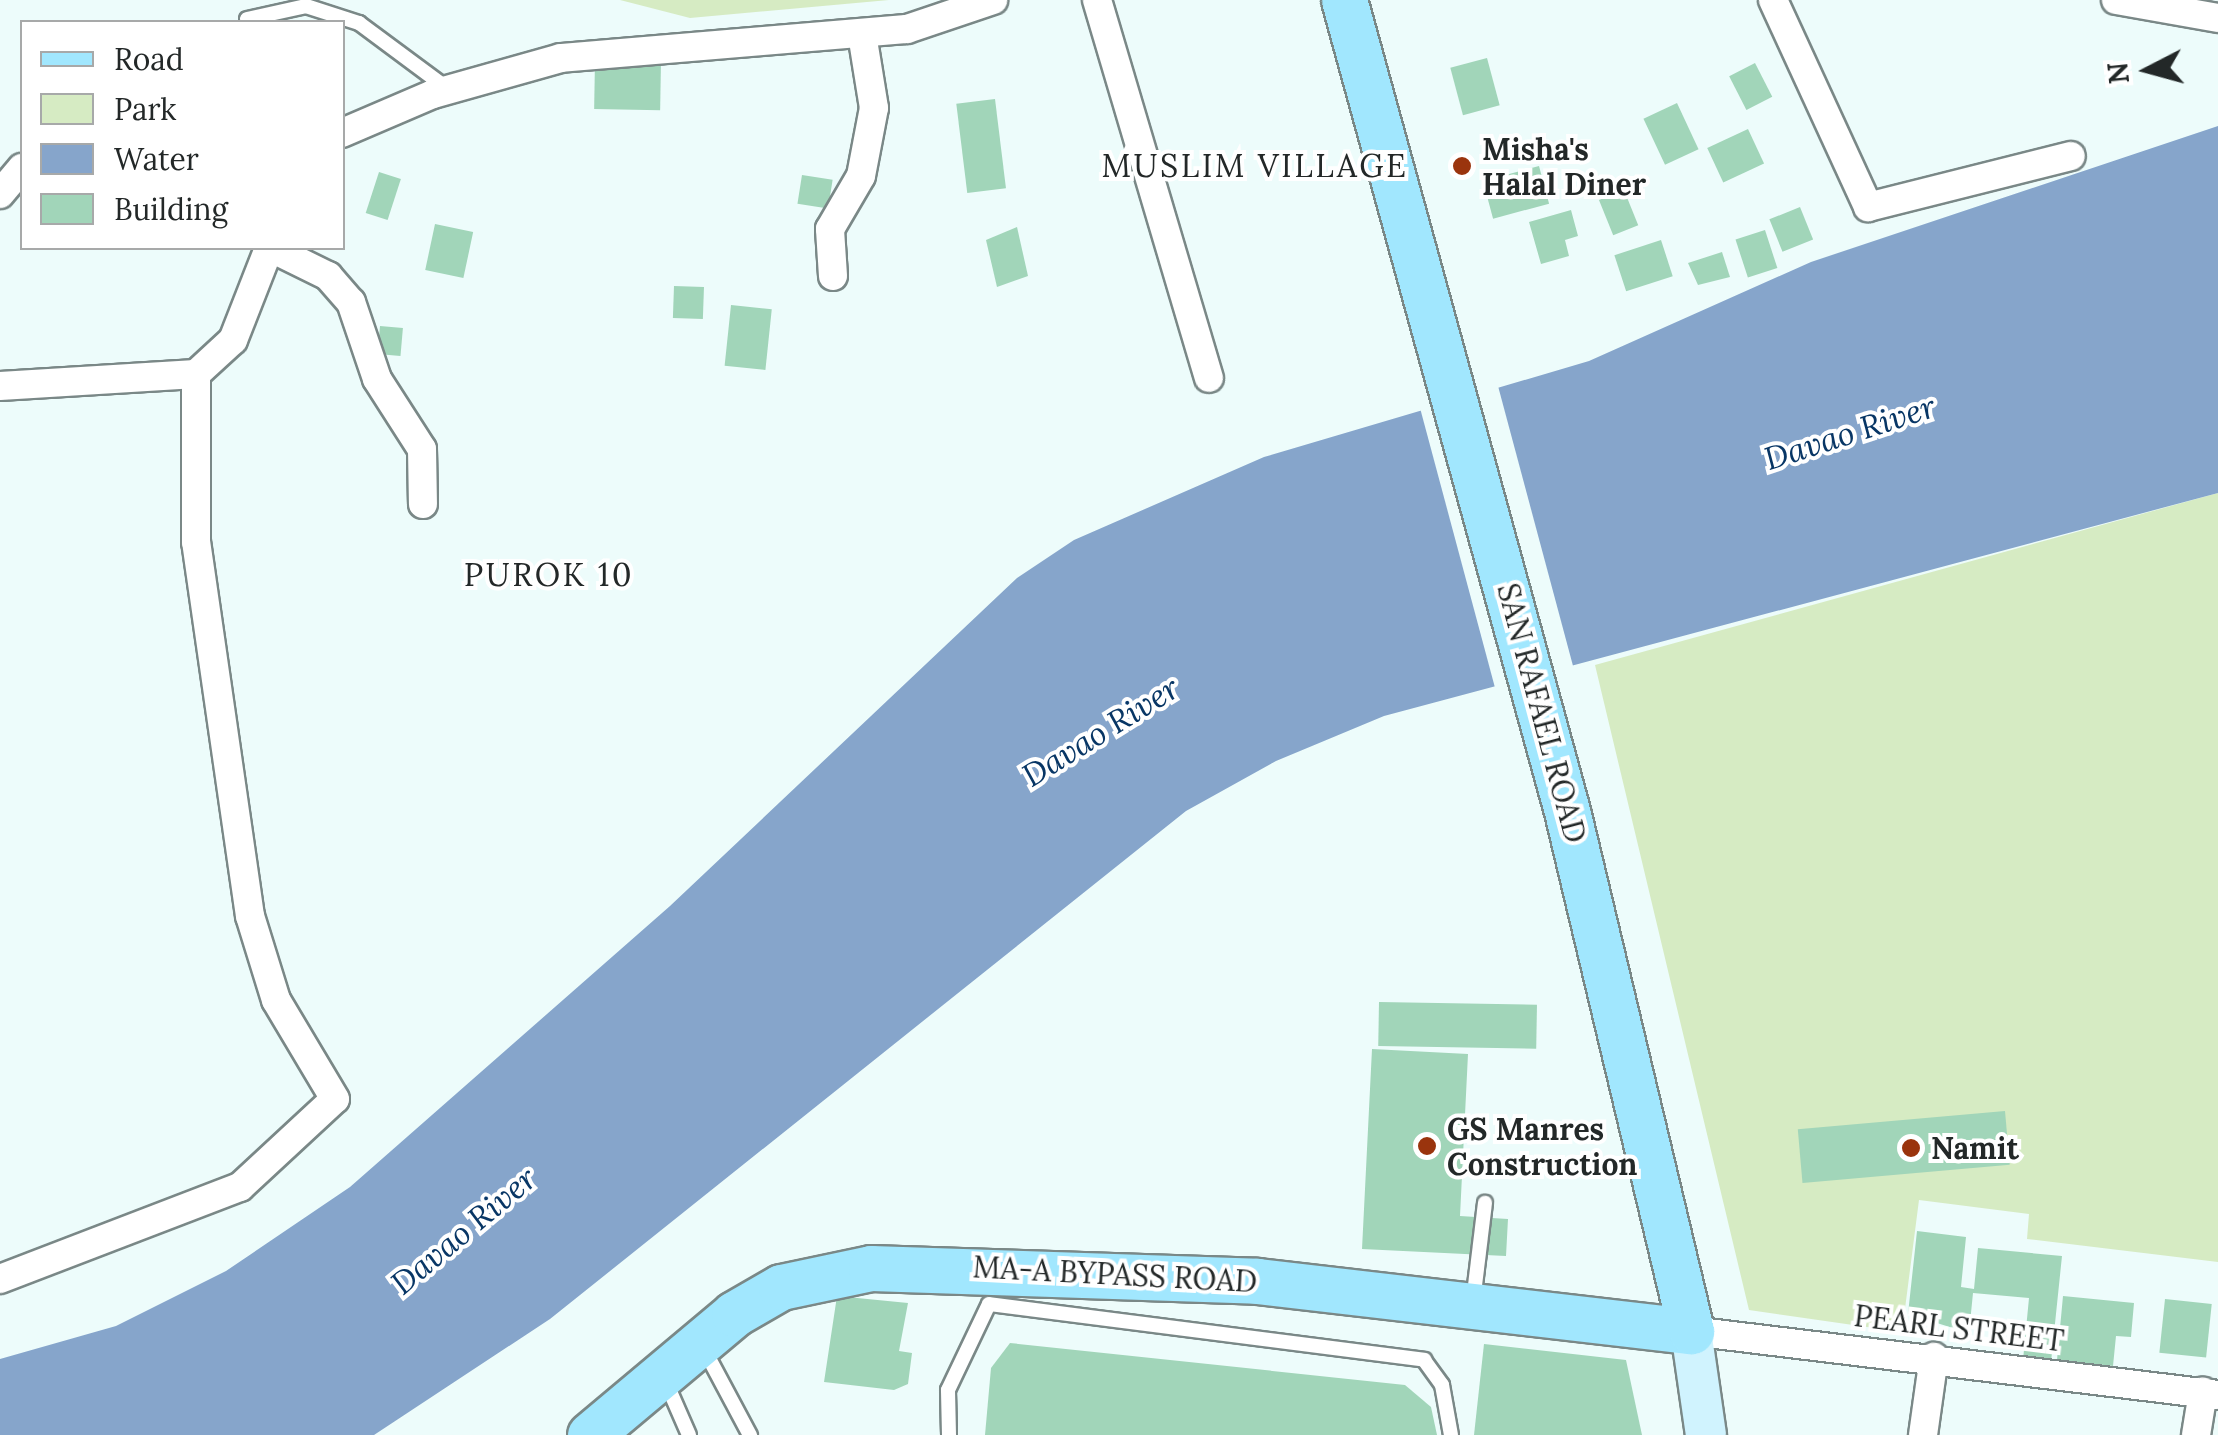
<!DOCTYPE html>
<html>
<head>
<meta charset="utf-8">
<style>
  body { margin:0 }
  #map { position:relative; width:2218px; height:1435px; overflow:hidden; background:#edfcfb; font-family:Lora,serif }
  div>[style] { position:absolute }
  .green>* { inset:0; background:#d6ebc3 }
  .water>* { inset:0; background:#86a5cb }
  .pier>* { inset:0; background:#edfcfb; transform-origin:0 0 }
  .building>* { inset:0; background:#a1d5b9; transform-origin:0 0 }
  .roads { filter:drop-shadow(2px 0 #7a8887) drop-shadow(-2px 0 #7a8887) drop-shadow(0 2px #7a8887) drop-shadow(0 -2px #7a8887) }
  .lane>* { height:14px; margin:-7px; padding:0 7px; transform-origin:7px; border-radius:7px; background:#fff }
  .street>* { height:28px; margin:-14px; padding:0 14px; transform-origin:14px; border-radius:14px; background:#fff }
  .secondary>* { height:40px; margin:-20px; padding:0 20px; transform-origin:20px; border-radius:20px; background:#d0f3fe }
  .primary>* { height:45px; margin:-22.5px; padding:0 22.5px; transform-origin:22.5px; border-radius:22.5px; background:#a1e7fe }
  .dots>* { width:28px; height:28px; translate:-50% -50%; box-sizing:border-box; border:5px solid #fff; border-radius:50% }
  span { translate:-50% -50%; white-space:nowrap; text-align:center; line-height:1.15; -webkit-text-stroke:8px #fff; paint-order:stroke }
  .poi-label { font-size:30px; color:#232828; font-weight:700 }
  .left { translate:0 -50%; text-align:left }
  .street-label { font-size:30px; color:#232828 }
  .neighbourhood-label { font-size:32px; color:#232828; letter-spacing:2.5px }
  .water-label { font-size:32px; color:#083665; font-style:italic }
  .legend { position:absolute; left:20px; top:20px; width:325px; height:230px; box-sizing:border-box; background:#fff; border:2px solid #a7a9a9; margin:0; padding:12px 18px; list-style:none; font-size:30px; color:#232828 }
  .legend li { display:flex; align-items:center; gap:20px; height:50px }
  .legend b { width:50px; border:2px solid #a7a9a9 }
  .north { position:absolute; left:2098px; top:20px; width:100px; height:100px; -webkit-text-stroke:8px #fff; paint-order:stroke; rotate:264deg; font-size:28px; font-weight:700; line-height:40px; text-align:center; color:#232828 }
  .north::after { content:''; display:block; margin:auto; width:35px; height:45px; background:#232828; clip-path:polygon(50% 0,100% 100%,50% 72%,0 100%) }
</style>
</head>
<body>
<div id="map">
  <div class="green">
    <i style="clip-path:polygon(620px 0,889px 0,690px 18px)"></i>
    <i style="clip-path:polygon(2218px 493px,2218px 1262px,2027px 1239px,2029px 1214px,1919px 1200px,1902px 1332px,1749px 1310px,1595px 665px)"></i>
  </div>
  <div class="water">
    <i style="clip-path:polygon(2218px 126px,2218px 493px,1384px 716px,1276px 761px,1186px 811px,550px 1319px,374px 1435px,0 1435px,0 1359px,116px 1326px,226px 1271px,350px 1187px,670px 906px,1017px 578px,1074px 540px,1264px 457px,1589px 361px,1811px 262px)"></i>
  </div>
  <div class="pier">
    <i style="left:1498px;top:386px;width:299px;height:81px;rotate:75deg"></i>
  </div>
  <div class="building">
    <i style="left:1487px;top:58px;width:49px;height:38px;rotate:75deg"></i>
    <i style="left:595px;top:60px;width:66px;height:49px;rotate:1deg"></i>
    <i style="left:1755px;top:63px;width:38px;height:29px;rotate:63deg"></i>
    <i style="left:995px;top:99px;width:90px;height:39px;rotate:83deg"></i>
    <i style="left:1677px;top:103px;width:51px;height:37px;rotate:65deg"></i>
    <i style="left:1748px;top:129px;width:38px;height:45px;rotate:65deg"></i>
    <i style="left:1539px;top:166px;width:39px;height:58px;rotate:75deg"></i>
    <i style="left:379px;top:172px;width:23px;height:43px;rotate:18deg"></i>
    <i style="left:802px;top:175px;width:31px;height:29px;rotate:9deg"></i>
    <i style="left:1624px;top:190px;width:38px;height:27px;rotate:68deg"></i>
    <i style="left:1800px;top:207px;width:35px;height:33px;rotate:68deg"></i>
    <i style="clip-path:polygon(1571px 210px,1578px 236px,1565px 240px,1569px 256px,1541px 264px,1529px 222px)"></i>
    <i style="left:435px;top:224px;width:39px;height:47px;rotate:12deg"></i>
    <i style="clip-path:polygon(1017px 227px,1028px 276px,997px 287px,986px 240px)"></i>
    <i style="left:1765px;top:230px;width:40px;height:31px;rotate:72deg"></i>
    <i style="left:1661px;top:240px;width:38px;height:49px;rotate:72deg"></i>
    <i style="clip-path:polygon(1722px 252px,1730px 277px,1698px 285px,1688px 263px)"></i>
    <i style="left:674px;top:286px;width:30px;height:32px;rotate:2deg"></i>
    <i style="left:731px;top:305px;width:41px;height:61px;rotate:6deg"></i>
    <i style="left:380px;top:326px;width:23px;height:28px;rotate:5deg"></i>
    <i style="left:1379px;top:1002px;width:158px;height:44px;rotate:1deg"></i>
    <i style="clip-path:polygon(1372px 1049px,1468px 1054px,1460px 1216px,1508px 1219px,1506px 1256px,1362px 1249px)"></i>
    <i style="left:2005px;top:1111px;width:54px;height:208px;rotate:85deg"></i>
    <i style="clip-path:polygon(1917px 1231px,1966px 1237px,1961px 1287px,1974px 1289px,1978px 1248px,2062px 1256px,2051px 1362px,2023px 1360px,2029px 1298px,1973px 1293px,1969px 1333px,1908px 1314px)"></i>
    <i style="clip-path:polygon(837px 1296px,908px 1303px,899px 1351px,912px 1353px,908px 1384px,894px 1390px,824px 1382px)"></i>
    <i style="clip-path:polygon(2063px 1296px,2134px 1303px,2131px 1337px,2116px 1336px,2113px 1366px,2057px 1360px)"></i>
    <i style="left:2165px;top:1299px;width:47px;height:54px;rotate:6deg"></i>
    <i style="clip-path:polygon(1010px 1343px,1405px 1385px,1431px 1407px,1437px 1435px,985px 1435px,991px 1368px)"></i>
    <i style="clip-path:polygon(1484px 1344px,1626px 1360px,1642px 1435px,1474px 1435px)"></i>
  </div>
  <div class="roads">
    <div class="lane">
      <i style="left:247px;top:19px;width:60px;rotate:-12.4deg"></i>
      <i style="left:306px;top:6px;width:56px;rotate:17.8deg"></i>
      <i style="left:359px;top:23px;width:111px;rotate:36.6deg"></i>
      <i style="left:1473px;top:1302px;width:100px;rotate:-83.1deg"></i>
      <i style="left:704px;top:1349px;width:98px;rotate:61.9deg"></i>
      <i style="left:665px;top:1380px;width:60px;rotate:66.4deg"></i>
      <i style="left:949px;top:1435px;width:45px;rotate:-91.3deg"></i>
      <i style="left:948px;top:1390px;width:95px;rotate:-64.5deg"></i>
      <i style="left:989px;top:1304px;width:439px;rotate:7.3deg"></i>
      <i style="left:1424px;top:1360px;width:31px;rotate:54deg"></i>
      <i style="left:1442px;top:1385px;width:51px;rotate:79.8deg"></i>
    </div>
    <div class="street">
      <i style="left:1097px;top:0;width:394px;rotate:73.5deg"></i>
      <i style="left:1773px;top:0;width:228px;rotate:65.3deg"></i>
      <i style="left:1868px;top:207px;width:209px;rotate:-14.1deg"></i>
      <i style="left:2116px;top:0;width:104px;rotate:10deg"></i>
      <i style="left:342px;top:133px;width:99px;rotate:-23.2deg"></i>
      <i style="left:433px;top:94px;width:133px;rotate:-15.7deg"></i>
      <i style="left:561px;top:58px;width:347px;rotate:-4.8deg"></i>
      <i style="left:907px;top:29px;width:91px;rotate:-18.6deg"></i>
      <i style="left:0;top:194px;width:34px;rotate:-50deg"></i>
      <i style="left:271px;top:248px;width:64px;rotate:26.2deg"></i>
      <i style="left:328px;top:276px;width:35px;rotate:49deg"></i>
      <i style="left:351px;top:302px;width:81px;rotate:71.3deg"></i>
      <i style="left:377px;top:379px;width:83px;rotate:57.3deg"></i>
      <i style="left:422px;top:449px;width:55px;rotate:89deg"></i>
      <i style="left:833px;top:276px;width:47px;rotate:-93.7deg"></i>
      <i style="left:830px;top:229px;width:61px;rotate:-59.7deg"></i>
      <i style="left:861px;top:176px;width:69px;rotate:-79.2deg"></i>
      <i style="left:874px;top:108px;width:75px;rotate:-99.2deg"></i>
      <i style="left:0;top:386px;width:196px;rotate:-3.5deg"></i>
      <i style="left:196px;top:374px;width:50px;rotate:-42.6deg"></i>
      <i style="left:233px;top:340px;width:99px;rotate:-68.6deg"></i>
      <i style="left:0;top:1279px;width:257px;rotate:-21deg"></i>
      <i style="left:240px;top:1187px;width:129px;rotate:-42.8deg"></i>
      <i style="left:335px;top:1099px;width:115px;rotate:-120.8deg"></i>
      <i style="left:276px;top:1000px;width:88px;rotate:-107.2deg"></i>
      <i style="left:250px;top:916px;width:378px;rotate:-98.2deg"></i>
      <i style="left:196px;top:542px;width:168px;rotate:-90deg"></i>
      <i style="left:1691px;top:1331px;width:531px;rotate:6.92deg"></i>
      <i style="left:1923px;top:1435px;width:79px;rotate:-82deg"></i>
      <i style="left:2196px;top:1435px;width:44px;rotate:-80.8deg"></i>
    </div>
    <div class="secondary">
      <i style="left:1691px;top:1331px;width:105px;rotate:81.8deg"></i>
    </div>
    <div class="primary">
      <i style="left:590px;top:1435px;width:188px;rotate:-40deg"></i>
      <i style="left:734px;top:1314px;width:54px;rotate:-29.9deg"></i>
      <i style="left:781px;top:1287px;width:92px;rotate:-11.9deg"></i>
      <i style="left:871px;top:1268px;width:386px;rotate:1.9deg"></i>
      <i style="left:1257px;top:1281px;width:437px;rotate:6.6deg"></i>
      <i style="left:1691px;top:1331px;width:535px;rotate:-103.41deg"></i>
      <i style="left:1567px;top:811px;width:841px;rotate:-105.37deg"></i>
    </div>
  </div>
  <div class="dots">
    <i style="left:1462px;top:166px;background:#9a340d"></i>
    <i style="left:1427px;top:1146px;background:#9a340d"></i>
    <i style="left:1911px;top:1148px;background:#9a340d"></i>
  </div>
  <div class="poi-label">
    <span class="left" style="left:1482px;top:166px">Misha's<br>Halal Diner</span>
    <span class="left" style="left:1447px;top:1146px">GS Manres<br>Construction</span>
    <span class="left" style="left:1931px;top:1148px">Namit</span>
  </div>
  <div class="street-label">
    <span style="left:1542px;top:713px;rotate:75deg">SAN RAFAEL ROAD</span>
    <span style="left:1115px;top:1274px;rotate:3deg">MA-A BYPASS ROAD</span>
    <span style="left:1959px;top:1328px;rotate:7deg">PEARL STREET</span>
  </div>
  <div class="neighbourhood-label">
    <span style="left:1255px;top:166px">MUSLIM VILLAGE</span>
    <span style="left:549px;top:575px">PUROK 10</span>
  </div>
  <div class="water-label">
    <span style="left:1850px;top:433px;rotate:-18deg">Davao River</span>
    <span style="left:1101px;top:732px;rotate:-32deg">Davao River</span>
    <span style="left:464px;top:1231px;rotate:-40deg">Davao River</span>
  </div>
  <ul class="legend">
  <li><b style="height:12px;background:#a1e7fe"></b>Road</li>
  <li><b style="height:28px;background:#d6ebc3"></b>Park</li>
  <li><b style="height:28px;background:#86a5cb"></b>Water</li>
  <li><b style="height:28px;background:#a1d5b9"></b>Building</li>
  </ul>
  <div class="north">N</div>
</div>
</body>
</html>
